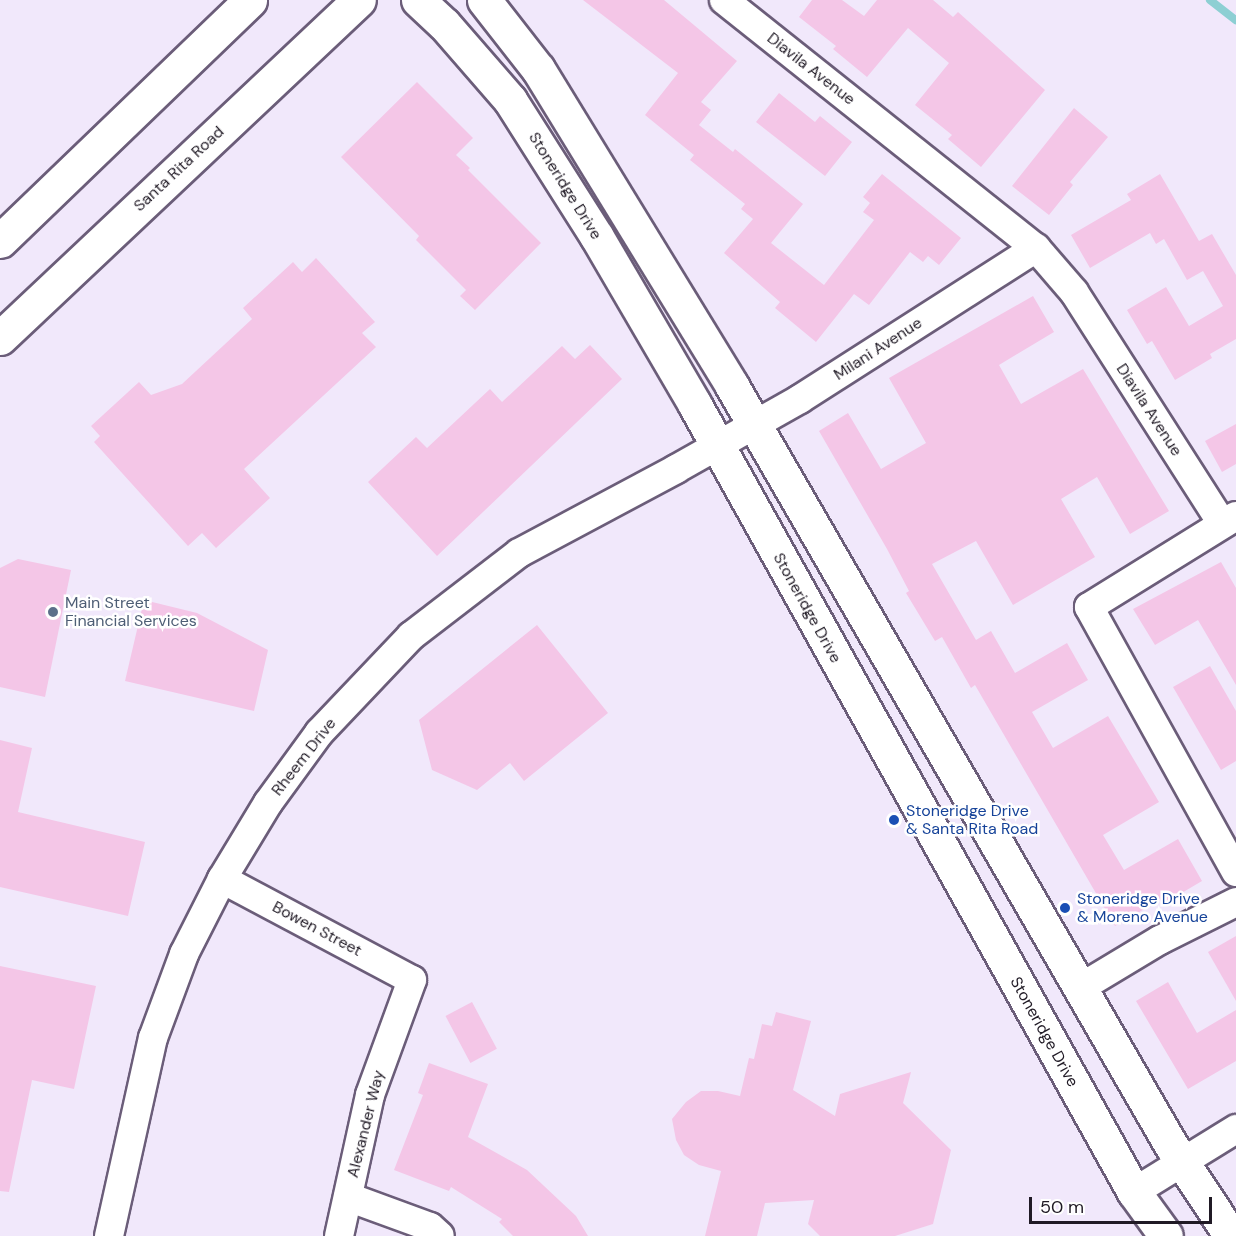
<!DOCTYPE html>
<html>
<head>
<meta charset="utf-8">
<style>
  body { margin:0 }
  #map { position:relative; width:1236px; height:1236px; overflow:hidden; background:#f1e8fb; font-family:"DM Sans",sans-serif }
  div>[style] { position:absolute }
  .stream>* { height:8px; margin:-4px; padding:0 4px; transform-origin:4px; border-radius:4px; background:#8dcfd3 }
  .building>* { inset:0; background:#f4c6e7; transform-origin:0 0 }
  .roads { filter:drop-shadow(2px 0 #6b5d79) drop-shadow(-2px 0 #6b5d79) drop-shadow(0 2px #6b5d79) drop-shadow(0 -2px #6b5d79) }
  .street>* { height:28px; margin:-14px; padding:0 14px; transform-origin:14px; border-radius:14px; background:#fff }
  .secondary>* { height:33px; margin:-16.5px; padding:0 16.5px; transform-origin:16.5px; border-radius:16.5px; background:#fff }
  .primary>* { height:33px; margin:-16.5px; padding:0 16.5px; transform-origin:16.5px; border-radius:16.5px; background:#fff }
  .dots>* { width:16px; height:16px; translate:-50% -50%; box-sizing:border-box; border:3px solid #fff; border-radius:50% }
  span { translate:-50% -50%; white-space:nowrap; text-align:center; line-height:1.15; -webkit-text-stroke:5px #fff; paint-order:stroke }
  .street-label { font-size:16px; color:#201a25 }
  .service-label { font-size:16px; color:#4e5e75 }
  .left { translate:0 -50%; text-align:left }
  .transit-label { font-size:16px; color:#164399 }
  .scale { position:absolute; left:1029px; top:1197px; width:183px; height:27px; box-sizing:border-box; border:3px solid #201a25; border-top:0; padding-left:8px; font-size:18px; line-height:21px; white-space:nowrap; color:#201a25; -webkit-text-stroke:4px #fff; paint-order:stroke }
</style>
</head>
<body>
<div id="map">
  <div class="stream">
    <i style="left:1210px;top:0;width:33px;rotate:38deg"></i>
  </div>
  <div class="building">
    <i style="clip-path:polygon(583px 0,664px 0,737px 61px,701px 102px,711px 110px,699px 125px,733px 152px,735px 149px,803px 204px,771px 243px,824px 285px,874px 220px,863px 212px,870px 203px,863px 197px,882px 174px,961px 238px,939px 265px,928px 256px,923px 262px,910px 252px,869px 305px,854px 294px,816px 342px,775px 308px,780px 302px,724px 253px,753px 219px,741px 209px,745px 204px,690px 160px,694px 155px,645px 115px,678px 73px)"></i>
    <i style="clip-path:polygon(812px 0,842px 0,864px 16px,877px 0,933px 0,953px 17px,958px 12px,1045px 90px,981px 167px,948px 139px,952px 135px,915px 105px,949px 63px,908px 28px,867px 77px,833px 49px,836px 46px,799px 17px)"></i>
    <i style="clip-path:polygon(417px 82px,473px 138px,456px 155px,470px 168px,468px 170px,541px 243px,475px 310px,460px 296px,466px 290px,416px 240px,419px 236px,341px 157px)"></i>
    <i style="clip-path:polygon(779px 93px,815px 122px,820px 116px,852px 142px,825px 176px,756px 122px)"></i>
    <i style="clip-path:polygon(1074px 108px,1108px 137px,1070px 182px,1073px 185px,1049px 215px,1012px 186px)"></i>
    <i style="clip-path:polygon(1160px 174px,1199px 241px,1212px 234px,1236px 275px,1236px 339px,1210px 354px,1212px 358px,1175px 380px,1152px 341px,1147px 344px,1127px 310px,1166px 287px,1189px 326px,1223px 306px,1203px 271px,1187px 280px,1164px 239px,1156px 244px,1150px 233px,1090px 268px,1071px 235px,1131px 200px,1127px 194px)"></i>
    <i style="clip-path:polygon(316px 258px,375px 322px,362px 333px,376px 347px,244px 469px,270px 498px,216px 548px,202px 533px,188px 546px,94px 442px,100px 436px,91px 426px,139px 382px,151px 395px,182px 384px,252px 319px,243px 308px,293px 262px,302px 272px)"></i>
    <i style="clip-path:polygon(1033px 296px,1054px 332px,999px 365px,1021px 404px,1083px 369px,1169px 511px,1130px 534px,1097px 477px,1061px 499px,1095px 557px,1013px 605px,976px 541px,932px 564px,976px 640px,991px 631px,1015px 673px,1067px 643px,1088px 680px,1032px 712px,1053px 748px,1108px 716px,1159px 802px,1103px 835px,1124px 870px,1178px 839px,1202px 881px,1163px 904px,1160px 900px,1115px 926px,975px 685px,971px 688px,942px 637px,935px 641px,906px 593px,909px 591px,887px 549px,819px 431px,848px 413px,881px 469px,926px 443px,889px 378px)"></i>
    <i style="clip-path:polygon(590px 345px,622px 379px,437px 556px,368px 482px,416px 437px,427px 448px,490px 389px,502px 402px,562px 346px,575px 359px)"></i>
    <i style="clip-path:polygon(1236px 424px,1236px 464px,1222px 472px,1205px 441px)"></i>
    <i style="clip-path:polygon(18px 559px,71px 570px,45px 697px,0 687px,0 568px)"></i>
    <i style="clip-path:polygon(1221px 562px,1236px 588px,1236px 685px,1198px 620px,1155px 645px,1133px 609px)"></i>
    <i style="clip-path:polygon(144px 600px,197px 613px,268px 650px,254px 711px,125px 681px)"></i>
    <i style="clip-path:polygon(537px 625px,608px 713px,524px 781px,510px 763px,477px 790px,432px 770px,419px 720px)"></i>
    <i style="clip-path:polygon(1210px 666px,1236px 711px,1236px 761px,1221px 770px,1173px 687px)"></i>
    <i style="clip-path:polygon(0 740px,32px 748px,18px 812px,145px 842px,128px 916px,0 887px)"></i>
    <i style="clip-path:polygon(1236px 936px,1236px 1001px,1208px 952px)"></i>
    <i style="clip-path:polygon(0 966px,96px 986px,74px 1089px,32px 1080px,9px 1192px,0 1191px)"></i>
    <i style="clip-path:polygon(1168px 982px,1197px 1033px,1236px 1010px,1236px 1061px,1188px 1089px,1136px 1001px)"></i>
    <i style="left:472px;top:1002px;width:53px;height:30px;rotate:62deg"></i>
    <i style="clip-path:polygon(776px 1012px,811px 1021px,793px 1090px,835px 1116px,840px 1094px,911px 1072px,903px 1103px,951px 1150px,933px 1224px,895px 1236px,820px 1236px,808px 1224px,814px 1200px,765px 1203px,757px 1236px,705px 1236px,721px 1171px,699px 1165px,684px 1155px,676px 1140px,672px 1119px,686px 1102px,701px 1091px,718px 1091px,740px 1096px,749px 1058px,754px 1059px,762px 1024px,772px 1026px)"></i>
    <i style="clip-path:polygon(429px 1063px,488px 1084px,468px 1137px,527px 1170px,576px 1216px,588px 1236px,513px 1236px,499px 1222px,502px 1219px,451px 1187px,449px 1191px,394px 1170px,423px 1095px,418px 1093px)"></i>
  </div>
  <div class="roads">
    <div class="street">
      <i style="left:724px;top:0;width:399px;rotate:38.5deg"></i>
      <i style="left:1036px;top:248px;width:58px;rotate:49.2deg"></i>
      <i style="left:1074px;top:292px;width:274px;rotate:57.4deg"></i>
      <i style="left:1236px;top:516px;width:173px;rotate:148.2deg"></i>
      <i style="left:1089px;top:607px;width:303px;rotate:61deg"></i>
      <i style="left:222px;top:879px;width:215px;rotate:28deg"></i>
      <i style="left:412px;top:980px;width:122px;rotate:110.1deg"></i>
      <i style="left:370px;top:1095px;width:144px;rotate:102.4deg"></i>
      <i style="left:1080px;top:988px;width:93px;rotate:-31deg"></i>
      <i style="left:1160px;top:940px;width:85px;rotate:-26.6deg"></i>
      <i style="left:1134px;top:1192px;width:120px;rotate:-31.7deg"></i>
      <i style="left:348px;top:1197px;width:87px;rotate:20.1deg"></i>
      <i style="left:430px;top:1227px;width:13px;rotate:42deg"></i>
      <i style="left:109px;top:1236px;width:203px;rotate:-77.5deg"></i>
      <i style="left:153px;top:1038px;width:90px;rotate:-69.7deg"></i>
      <i style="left:184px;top:954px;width:84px;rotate:-63.1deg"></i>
      <i style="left:222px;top:879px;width:89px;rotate:-58.8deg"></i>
      <i style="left:268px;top:803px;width:87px;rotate:-53.9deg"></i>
      <i style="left:319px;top:733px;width:134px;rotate:-46.5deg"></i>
      <i style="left:411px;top:636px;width:136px;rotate:-37.5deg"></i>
      <i style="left:519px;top:553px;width:178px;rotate:-28.1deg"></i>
      <i style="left:676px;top:469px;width:142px;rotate:-29.4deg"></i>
      <i style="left:800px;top:399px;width:280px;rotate:-32.6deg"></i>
    </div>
    <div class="secondary">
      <i style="left:418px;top:0;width:35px;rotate:43deg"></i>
      <i style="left:444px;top:24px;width:101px;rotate:49deg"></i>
      <i style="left:510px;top:100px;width:162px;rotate:57.6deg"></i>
      <i style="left:597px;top:237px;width:194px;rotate:59.7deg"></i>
      <i style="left:695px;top:405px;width:901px;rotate:60.85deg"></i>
      <i style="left:1134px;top:1192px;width:54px;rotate:54deg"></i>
      <i style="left:484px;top:0;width:88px;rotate:52deg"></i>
      <i style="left:538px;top:69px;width:372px;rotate:58.5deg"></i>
      <i style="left:732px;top:386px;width:877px;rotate:59.96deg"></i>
      <i style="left:1171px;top:1145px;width:109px;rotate:56.6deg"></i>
    </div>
    <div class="primary">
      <i style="left:0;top:241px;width:347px;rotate:-43.9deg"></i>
      <i style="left:0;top:338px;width:493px;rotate:-43.3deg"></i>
    </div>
  </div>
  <div class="dots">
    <i style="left:53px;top:612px;background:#5c6f8a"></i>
    <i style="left:894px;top:820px;background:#1a4fb4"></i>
    <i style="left:1065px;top:908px;background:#1a4fb4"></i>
  </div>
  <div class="street-label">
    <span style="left:811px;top:69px;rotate:38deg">Diavila Avenue</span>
    <span style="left:179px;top:169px;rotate:-43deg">Santa Rita Road</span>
    <span style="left:565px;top:186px;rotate:58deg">Stoneridge Drive</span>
    <span style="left:878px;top:349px;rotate:-33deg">Milani Avenue</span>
    <span style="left:1149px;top:410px;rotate:57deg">Diavila Avenue</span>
    <span style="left:807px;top:608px;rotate:61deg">Stoneridge Drive</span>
    <span style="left:304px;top:757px;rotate:-52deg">Rheem Drive</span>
    <span style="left:317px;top:929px;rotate:28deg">Bowen Street</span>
    <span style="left:1044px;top:1032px;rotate:61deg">Stoneridge Drive</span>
    <span style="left:366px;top:1124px;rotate:-76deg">Alexander Way</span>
  </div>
  <div class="service-label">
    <span class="left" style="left:65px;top:612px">Main Street<br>Financial Services</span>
  </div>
  <div class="transit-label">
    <span class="left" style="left:906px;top:820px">Stoneridge Drive<br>&amp; Santa Rita Road</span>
    <span class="left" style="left:1077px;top:908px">Stoneridge Drive<br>&amp; Moreno Avenue</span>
  </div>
  <div class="scale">50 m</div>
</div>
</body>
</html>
